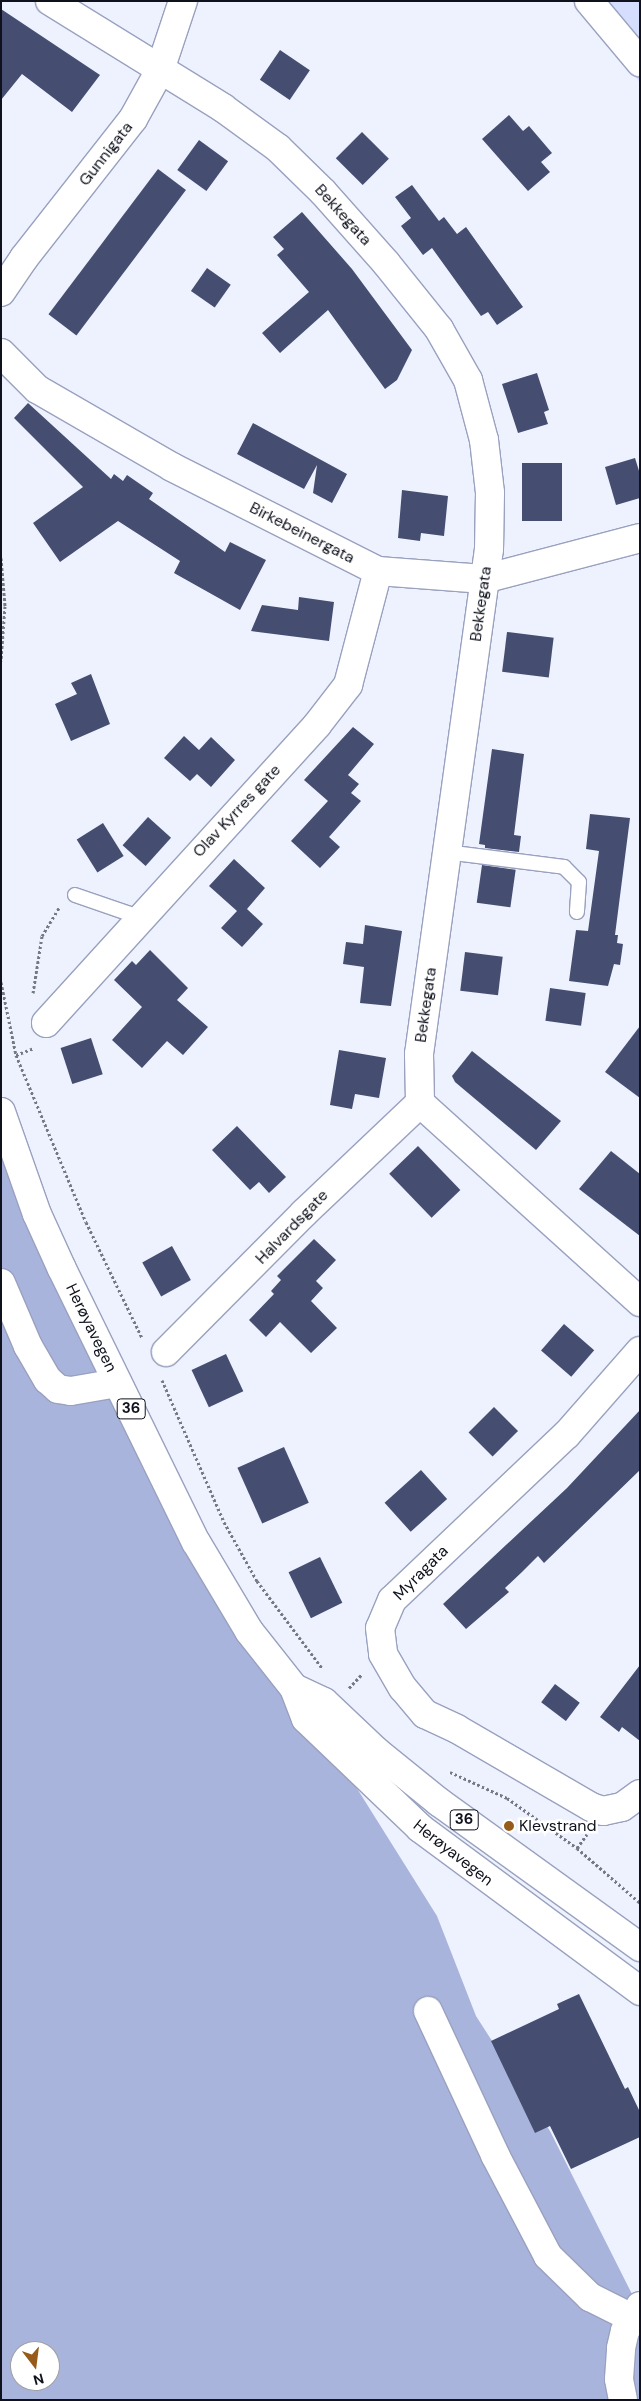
<!DOCTYPE html>
<html>
<head>
<meta charset="utf-8">
<style>
  body { margin:0 }
  #map { position:relative; width:641px; height:2401px; overflow:hidden; background:#eef2ff; font-family:"DM Sans",sans-serif }
  div>[style] { position:absolute }
  .green>* { inset:0; background:#d6defe }
  .forest>* { inset:0; background:#a9b4dd }
  .building>* { inset:0; background:#454e71; transform-origin:0 0 }
  .path>* { height:3px; margin-top:-1.5px; transform-origin:0; background:repeating-linear-gradient(90deg,#757984 0 2.5px,transparent 0 5px) }
  .roads { filter:drop-shadow(1px 0 #99a1bf) drop-shadow(-1px 0 #99a1bf) drop-shadow(0 1px #99a1bf) drop-shadow(0 -1px #99a1bf) }
  .lane>* { height:14px; margin:-7px; padding:0 7px; transform-origin:7px; border-radius:7px; background:#fff }
  .street>* { height:28px; margin:-14px; padding:0 14px; transform-origin:14px; border-radius:14px; background:#fff }
  .secondary>* { height:28px; margin:-14px; padding:0 14px; transform-origin:14px; border-radius:14px; background:#fff }
  .highway>* { height:28px; margin:-14px; padding:0 14px; transform-origin:14px; border-radius:14px; background:#fff }
  .dots>* { width:14px; height:14px; translate:-50% -50%; box-sizing:border-box; border:2px solid #fff; border-radius:50% }
  span { translate:-50% -50%; white-space:nowrap; text-align:center; line-height:1.15; -webkit-text-stroke:5px #fff; paint-order:stroke }
  .shield-label span { padding:1px 4px; background:#fff; border:1px solid; border-radius:4px; -webkit-text-stroke-width:0 }
  .shield-label { font-size:15px; color:#0f121c; font-weight:700 }
  .street-label { font-size:16px; color:#0f121c }
  .poi-label { font-size:16px; color:#0f121c }
  .left { translate:0 -50%; text-align:left }
  .frame { position:absolute; inset:0; border:2px solid #0f121c; pointer-events:none }
  .north { position:absolute; left:10px; top:2341px; width:50px; height:50px; box-sizing:border-box; background:#fff; border:1px solid #9fa0a4; border-radius:50%; rotate:165deg; font-size:14px; font-weight:700; line-height:20px; text-align:center; color:#0f121c }
  .north::after { content:''; display:block; margin:auto; width:18px; height:22px; background:#965b1a; clip-path:polygon(50% 0,100% 100%,50% 72%,0 100%) }
</style>
</head>
<body>
<div id="map">
  <div class="green">
    <i style="clip-path:polygon(583px 1px,640px 1px,640px 83px)"></i>
  </div>
  <div class="forest">
    <i style="clip-path:polygon(evenodd,1px 1154px,216px 1573px,331px 1747px,437px 1916px,476px 2016px,550px 2131px,640px 2310px,640px 2400px,1px 2400px,1px 1154px,20px 2351px,50px 2351px,50px 2381px,20px 2381px,20px 2351px)"></i>
  </div>
  <div class="building">
    <i style="clip-path:polygon(1px 9px,100px 75px,72px 112px,22px 74px,1px 100px)"></i>
    <i style="left:280px;top:50px;width:36px;height:36px;rotate:34deg"></i>
    <i style="clip-path:polygon(509px 115px,523px 131px,529px 126px,552px 153px,541px 162px,550px 172px,528px 191px,482px 139px)"></i>
    <i style="left:362px;top:132px;width:38px;height:37px;rotate:45deg"></i>
    <i style="left:199px;top:140px;width:36px;height:37px;rotate:36deg"></i>
    <i style="left:158px;top:169px;width:35px;height:182px;rotate:37deg"></i>
    <i style="clip-path:polygon(412px 185px,439px 221px,444px 217px,457px 234px,466px 227px,523px 307px,497px 325px,488px 312px,481px 316px,432px 248px,423px 255px,401px 226px,411px 218px,395px 197px)"></i>
    <i style="clip-path:polygon(302px 212px,352px 269px,412px 350px,397px 380px,385px 389px,328px 310px,280px 353px,262px 333px,309px 292px,277px 255px,284px 249px,273px 237px)"></i>
    <i style="left:207px;top:268px;width:29px;height:28px;rotate:35deg"></i>
    <i style="clip-path:polygon(537px 373px,549px 410px,544px 412px,548px 424px,518px 433px,502px 384px)"></i>
    <i style="clip-path:polygon(28px 403px,111px 479px,114px 474px,123px 481px,127px 475px,153px 493px,149px 499px,225px 552px,230px 542px,266px 560px,240px 610px,174px 573px,180px 561px,118px 521px,60px 562px,33px 523px,83px 487px,14px 418px)"></i>
    <i style="clip-path:polygon(253px 423px,347px 474px,332px 503px,313px 493px,317px 465px,304px 489px,237px 454px)"></i>
    <i style="clip-path:polygon(635px 458px,640px 474px,640px 498px,616px 505px,605px 467px)"></i>
    <i style="left:522px;top:463px;width:40px;height:58px"></i>
    <i style="clip-path:polygon(402px 490px,448px 496px,444px 536px,421px 533px,420px 541px,398px 538px)"></i>
    <i style="clip-path:polygon(299px 597px,334px 602px,329px 641px,251px 631px,262px 605px,298px 610px)"></i>
    <i style="left:507px;top:632px;width:47px;height:40px;rotate:7deg"></i>
    <i style="clip-path:polygon(91px 674px,110px 724px,71px 741px,55px 704px,77px 694px,71px 683px)"></i>
    <i style="clip-path:polygon(353px 727px,374px 744px,348px 775px,359px 784px,351px 793px,361px 801px,329px 837px,340px 847px,320px 868px,291px 841px,328px 801px,304px 780px)"></i>
    <i style="clip-path:polygon(184px 736px,199px 750px,211px 737px,235px 760px,211px 787px,197px 774px,190px 781px,164px 758px)"></i>
    <i style="clip-path:polygon(492px 749px,524px 754px,514px 835px,521px 836px,519px 852px,485px 848px,485px 845px,479px 844px)"></i>
    <i style="clip-path:polygon(590px 814px,630px 818px,615px 935px,618px 935px,617px 943px,623px 944px,620px 965px,614px 964px,608px 986px,569px 981px,576px 930px,588px 931px,599px 851px,586px 849px)"></i>
    <i style="left:148px;top:817px;width:31px;height:38px;rotate:42deg"></i>
    <i style="left:103px;top:823px;width:39px;height:31px;rotate:58deg"></i>
    <i style="clip-path:polygon(234px 859px,265px 888px,247px 909px,263px 924px,242px 947px,221px 928px,237px 911px,209px 886px)"></i>
    <i style="left:482px;top:865px;width:34px;height:38px;rotate:8deg"></i>
    <i style="clip-path:polygon(365px 925px,402px 931px,391px 1006px,360px 1003px,364px 967px,343px 964px,346px 942px,363px 944px)"></i>
    <i style="clip-path:polygon(150px 950px,188px 988px,177px 1000px,208px 1027px,183px 1055px,167px 1041px,142px 1068px,112px 1040px,142px 1007px,114px 980px,132px 961px,136px 965px)"></i>
    <i style="left:465px;top:952px;width:38px;height:39px;rotate:7deg"></i>
    <i style="left:550px;top:988px;width:36px;height:33px;rotate:8deg"></i>
    <i style="clip-path:polygon(640px 1026px,640px 1098px,605px 1072px)"></i>
    <i style="left:91px;top:1038px;width:38px;height:32px;rotate:72deg"></i>
    <i style="clip-path:polygon(339px 1050px,386px 1058px,379px 1098px,355px 1094px,352px 1109px,330px 1105px)"></i>
    <i style="clip-path:polygon(472px 1051px,561px 1121px,536px 1150px,455px 1082px,452px 1076px)"></i>
    <i style="clip-path:polygon(237px 1126px,286px 1177px,269px 1193px,259px 1182px,250px 1190px,212px 1150px)"></i>
    <i style="left:418px;top:1146px;width:61px;height:40px;rotate:46deg"></i>
    <i style="clip-path:polygon(611px 1151px,640px 1174px,640px 1236px,579px 1189px)"></i>
    <i style="clip-path:polygon(314px 1239px,336px 1260px,316px 1281px,323px 1288px,311px 1301px,337px 1328px,311px 1353px,280px 1322px,266px 1337px,249px 1320px,274px 1294px,271px 1291px,281px 1280px,277px 1276px)"></i>
    <i style="left:172px;top:1246px;width:39px;height:34px;rotate:61deg"></i>
    <i style="left:564px;top:1324px;width:40px;height:35px;rotate:41deg"></i>
    <i style="left:226px;top:1354px;width:41px;height:38px;rotate:65deg"></i>
    <i style="left:494px;top:1407px;width:34px;height:36px;rotate:45deg"></i>
    <i style="clip-path:polygon(640px 1410px,640px 1470px,544px 1563px,538px 1556px,522px 1572px,505px 1588px,509px 1592px,466px 1629px,443px 1604px,567px 1488px)"></i>
    <i style="left:284px;top:1447px;width:61px;height:51px;rotate:66deg"></i>
    <i style="left:421px;top:1470px;width:39px;height:49px;rotate:48deg"></i>
    <i style="left:320px;top:1557px;width:51px;height:35px;rotate:64deg"></i>
    <i style="clip-path:polygon(640px 1665px,640px 1741px,622px 1727px,619px 1732px,600px 1717px)"></i>
    <i style="left:555px;top:1684px;width:31px;height:23px;rotate:37deg"></i>
    <i style="clip-path:polygon(579px 1994px,625px 2089px,628px 2087px,640px 2112px,640px 2137px,571px 2169px,550px 2126px,535px 2133px,491px 2041px,559px 2009px,557px 2004px)"></i>
  </div>
  <div class="path">
    <i style="left:1px;top:558px;width:48px;rotate:85.2deg"></i>
    <i style="left:5px;top:606px;width:55px;rotate:94.2deg"></i>
    <i style="left:1px;top:982px;width:75px;rotate:78.4deg"></i>
    <i style="left:16px;top:1055px;width:181px;rotate:67.3deg"></i>
    <i style="left:86px;top:1222px;width:129px;rotate:64.2deg"></i>
    <i style="left:33px;top:993px;width:58px;rotate:-81deg"></i>
    <i style="left:42px;top:936px;width:33px;rotate:-59deg"></i>
    <i style="left:16px;top:1055px;width:19px;rotate:-21deg"></i>
    <i style="left:162px;top:1380px;width:155px;rotate:66.4deg"></i>
    <i style="left:224px;top:1522px;width:68px;rotate:60.8deg"></i>
    <i style="left:257px;top:1581px;width:109px;rotate:53.2deg"></i>
    <i style="left:349px;top:1688px;width:19px;rotate:-47deg"></i>
    <i style="left:450px;top:1772px;width:63px;rotate:24.5deg"></i>
    <i style="left:507px;top:1798px;width:86px;rotate:35.5deg"></i>
    <i style="left:577px;top:1848px;width:84px;rotate:41.1deg"></i>
    <i style="left:577px;top:1848px;width:17px;rotate:-54deg"></i>
  </div>
  <div class="roads">
    <div class="lane">
      <i style="left:446px;top:852px;width:119px;rotate:7.2deg"></i>
      <i style="left:564px;top:867px;width:21px;rotate:45deg"></i>
      <i style="left:579px;top:882px;width:30px;rotate:94deg"></i>
      <i style="left:75px;top:895px;width:68px;rotate:19deg"></i>
    </div>
    <div class="street">
      <i style="left:50px;top:1px;width:203px;rotate:31.7deg"></i>
      <i style="left:223px;top:108px;width:68px;rotate:36deg"></i>
      <i style="left:278px;top:148px;width:63px;rotate:44.4deg"></i>
      <i style="left:323px;top:192px;width:95px;rotate:48.4deg"></i>
      <i style="left:386px;top:263px;width:85px;rotate:51.2deg"></i>
      <i style="left:439px;top:329px;width:59px;rotate:60.4deg"></i>
      <i style="left:468px;top:380px;width:62px;rotate:75.1deg"></i>
      <i style="left:484px;top:440px;width:53px;rotate:83.5deg"></i>
      <i style="left:490px;top:493px;width:56px;rotate:91deg"></i>
      <i style="left:489px;top:549px;width:510px;rotate:97.89deg"></i>
      <i style="left:419px;top:1054px;width:49px;rotate:88.8deg"></i>
      <i style="left:420px;top:1103px;width:297px;rotate:42.1deg"></i>
      <i style="left:589px;top:1px;width:80px;rotate:50.1deg"></i>
      <i style="left:1px;top:292px;width:41px;rotate:-55.9deg"></i>
      <i style="left:24px;top:258px;width:177px;rotate:-51.9deg"></i>
      <i style="left:133px;top:119px;width:56px;rotate:-61.1deg"></i>
      <i style="left:160px;top:70px;width:73px;rotate:-71.6deg"></i>
      <i style="left:1px;top:353px;width:51px;rotate:45deg"></i>
      <i style="left:37px;top:389px;width:156px;rotate:30deg"></i>
      <i style="left:172px;top:467px;width:231px;rotate:26.8deg"></i>
      <i style="left:378px;top:571px;width:106px;rotate:4.3deg"></i>
      <i style="left:484px;top:579px;width:161px;rotate:-14.7deg"></i>
      <i style="left:46px;top:1023px;width:403px;rotate:-47.7deg"></i>
      <i style="left:317px;top:725px;width:51px;rotate:-52.2deg"></i>
      <i style="left:348px;top:685px;width:118px;rotate:-75.3deg"></i>
      <i style="left:1px;top:1283px;width:69px;rotate:66.8deg"></i>
      <i style="left:28px;top:1346px;width:39px;rotate:60deg"></i>
      <i style="left:48px;top:1380px;width:13px;rotate:42deg"></i>
      <i style="left:58px;top:1389px;width:13px;rotate:9deg"></i>
      <i style="left:71px;top:1391px;width:47px;rotate:-9.9deg"></i>
      <i style="left:640px;top:1351px;width:111px;rotate:131.3deg"></i>
      <i style="left:567px;top:1434px;width:241px;rotate:136.5deg"></i>
      <i style="left:392px;top:1600px;width:30px;rotate:113deg"></i>
      <i style="left:380px;top:1628px;width:26px;rotate:83deg"></i>
      <i style="left:383px;top:1654px;width:39px;rotate:60deg"></i>
      <i style="left:403px;top:1688px;width:34px;rotate:50deg"></i>
      <i style="left:425px;top:1714px;width:35px;rotate:25deg"></i>
      <i style="left:457px;top:1729px;width:155px;rotate:30.2deg"></i>
      <i style="left:591px;top:1807px;width:13px;rotate:18deg"></i>
      <i style="left:603px;top:1811px;width:19px;rotate:-12deg"></i>
      <i style="left:622px;top:1807px;width:22px;rotate:-36deg"></i>
      <i style="left:166px;top:1352px;width:196px;rotate:-45.2deg"></i>
      <i style="left:304px;top:1213px;width:160px;rotate:-43.5deg"></i>
      <i style="left:428px;top:2011px;width:159px;rotate:65deg"></i>
      <i style="left:495px;top:2155px;width:114px;rotate:62.3deg"></i>
      <i style="left:548px;top:2256px;width:59px;rotate:44.3deg"></i>
      <i style="left:590px;top:2297px;width:47px;rotate:26.6deg"></i>
    </div>
    <div class="secondary">
      <i style="left:623px;top:2400px;width:21px;rotate:-101deg"></i>
      <i style="left:619px;top:2379px;width:31px;rotate:-86deg"></i>
      <i style="left:621px;top:2348px;width:17px;rotate:-77deg"></i>
      <i style="left:625px;top:2331px;width:29px;rotate:-59deg"></i>
    </div>
    <div class="highway">
      <i style="left:1px;top:1112px;width:108px;rotate:70.6deg"></i>
      <i style="left:37px;top:1214px;width:60px;rotate:65.6deg"></i>
      <i style="left:62px;top:1269px;width:304px;rotate:63.9deg"></i>
      <i style="left:196px;top:1542px;width:104px;rotate:59.2deg"></i>
      <i style="left:249px;top:1631px;width:73px;rotate:51.7deg"></i>
      <i style="left:294px;top:1688px;width:33px;rotate:69deg"></i>
      <i style="left:306px;top:1719px;width:158px;rotate:43.7deg"></i>
      <i style="left:420px;top:1828px;width:274px;rotate:36.5deg"></i>
      <i style="left:294px;top:1688px;width:33px;rotate:25deg"></i>
      <i style="left:324px;top:1702px;width:73px;rotate:43.3deg"></i>
      <i style="left:377px;top:1752px;width:80px;rotate:38.9deg"></i>
      <i style="left:439px;top:1802px;width:248px;rotate:35.8deg"></i>
    </div>
  </div>
  <div class="dots">
    <i style="left:509px;top:1826px;background:#965b1a"></i>
  </div>
  <div class="shield-label">
    <span style="left:131px;top:1409px">36</span>
    <span style="left:464px;top:1820px">36</span>
  </div>
  <div class="street-label">
    <span style="left:106px;top:154px;rotate:-52deg">Gunnigata</span>
    <span style="left:343px;top:215px;rotate:48deg">Bekkegata</span>
    <span style="left:302px;top:533px;rotate:27deg">Birkebeinergata</span>
    <span style="left:481px;top:604px;rotate:-82deg">Bekkegata</span>
    <span style="left:237px;top:811px;rotate:-47deg">Olav Kyrres gate</span>
    <span style="left:426px;top:1005px;rotate:-82deg">Bekkegata</span>
    <span style="left:292px;top:1227px;rotate:-46deg">Halvardsgate</span>
    <span style="left:91px;top:1328px;rotate:64deg">Herøyavegen</span>
    <span style="left:421px;top:1573px;rotate:-45deg">Myragata</span>
    <span style="left:453px;top:1853px;rotate:38deg">Herøyavegen</span>
  </div>
  <div class="poi-label">
    <span class="left" style="left:519px;top:1826px">Klevstrand</span>
  </div>
  <div class="frame"></div>
  <div class="north">N</div>
</div>
</body>
</html>
